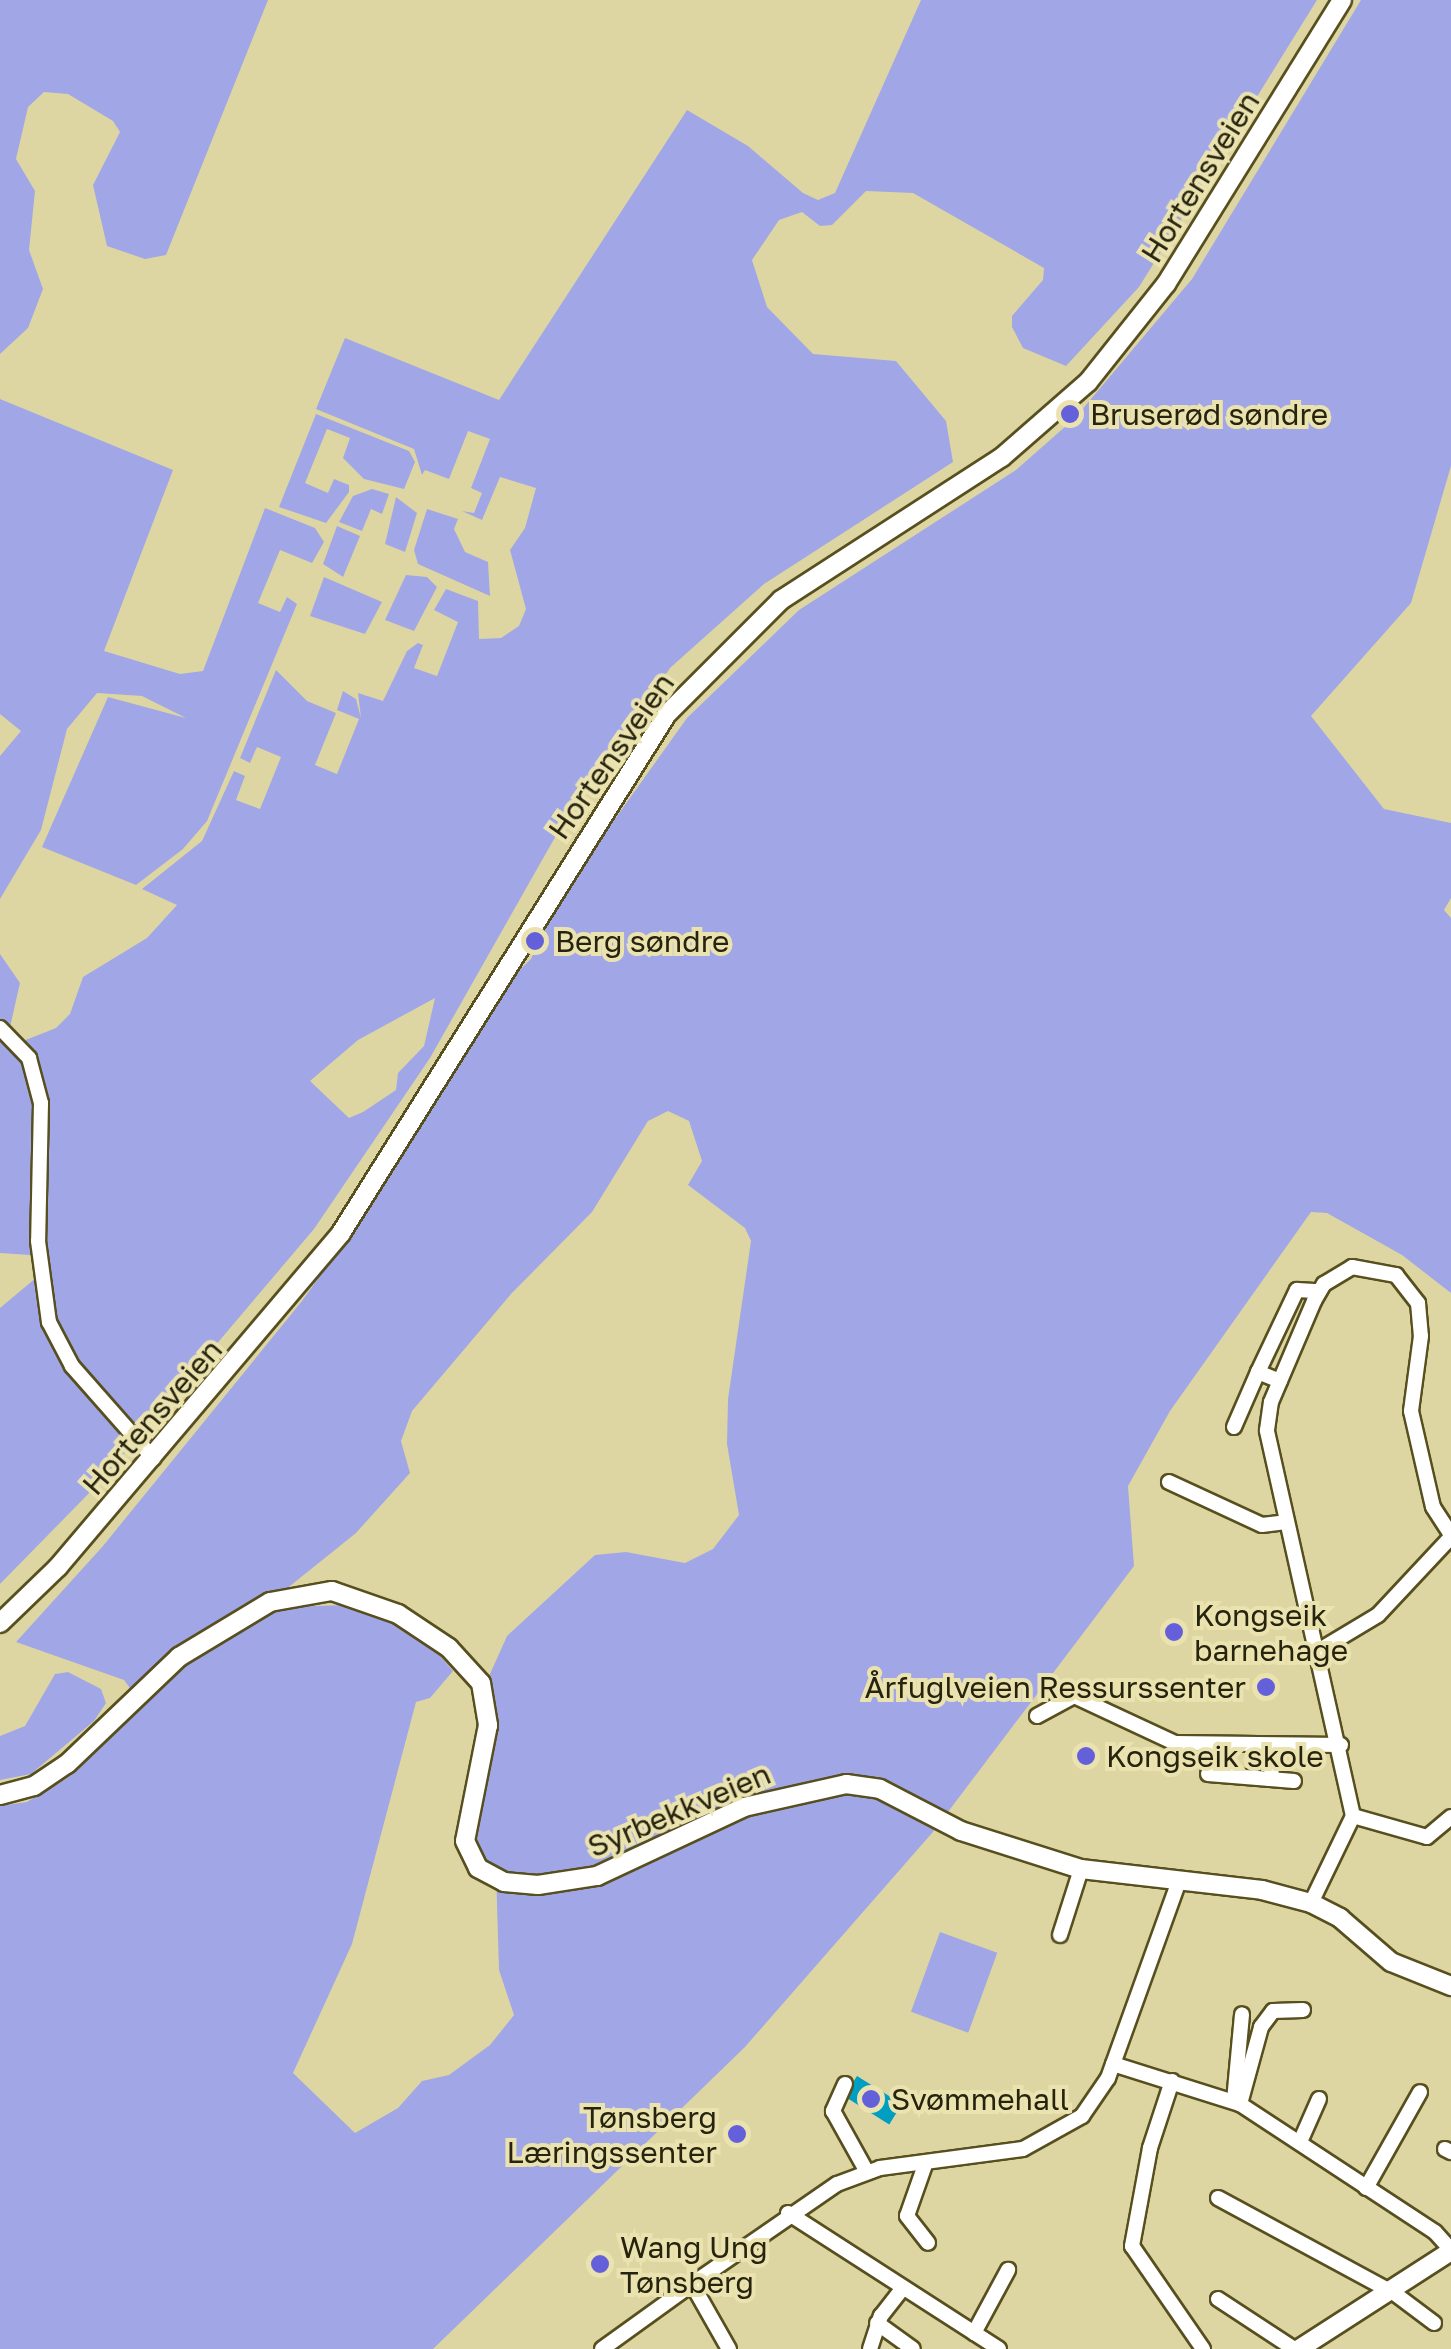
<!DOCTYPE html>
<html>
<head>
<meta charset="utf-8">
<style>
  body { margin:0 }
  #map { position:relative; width:1451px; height:2349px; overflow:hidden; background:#ded6a2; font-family:"Golos Text",sans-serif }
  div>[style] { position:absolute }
  .green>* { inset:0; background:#a1a7e6; transform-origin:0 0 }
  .water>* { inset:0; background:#009ec0; transform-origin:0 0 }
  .roads { filter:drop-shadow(2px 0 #574f1e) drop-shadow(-2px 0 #574f1e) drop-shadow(0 2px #574f1e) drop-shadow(0 -2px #574f1e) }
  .minor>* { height:14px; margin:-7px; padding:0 7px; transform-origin:7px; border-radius:7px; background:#fff }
  .major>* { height:18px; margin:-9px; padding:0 9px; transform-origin:9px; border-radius:9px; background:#fff }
  .dots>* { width:28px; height:28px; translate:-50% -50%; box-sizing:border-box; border:5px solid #ebe3af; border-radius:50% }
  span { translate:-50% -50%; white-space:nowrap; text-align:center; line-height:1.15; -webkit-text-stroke:8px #ebe3af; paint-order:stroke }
  .street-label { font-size:30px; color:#26230e }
  .poi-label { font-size:30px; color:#26230e }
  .left { translate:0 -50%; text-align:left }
  .right { translate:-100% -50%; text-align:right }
</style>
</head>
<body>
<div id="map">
  <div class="green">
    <i style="clip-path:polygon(0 0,268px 0,166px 255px,145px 259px,107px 246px,93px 185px,120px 132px,113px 121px,68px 94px,44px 92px,28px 107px,16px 159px,35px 191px,29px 250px,43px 289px,28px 328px,0 354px)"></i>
    <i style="clip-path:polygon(evenodd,921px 0,1317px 0,1139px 287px,1066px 366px,1023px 348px,1012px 327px,1012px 316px,1043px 280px,1044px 268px,913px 193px,866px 191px,832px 225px,820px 226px,802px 212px,779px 220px,752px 260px,767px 307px,813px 354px,896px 361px,946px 421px,953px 462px,764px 584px,670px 668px,558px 832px,430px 1058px,314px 1229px,98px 1484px,0 1584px,0 1308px,49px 1267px,45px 1256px,0 1253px,0 954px,20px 983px,8px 1036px,13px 1045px,56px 1028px,70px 1014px,83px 977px,147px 938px,177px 905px,142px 889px,202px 841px,234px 771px,245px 776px,236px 800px,260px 809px,281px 757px,257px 747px,250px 763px,240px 758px,276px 670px,307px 701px,336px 713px,315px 765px,337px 774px,359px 719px,337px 710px,343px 691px,356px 699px,361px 718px,358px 693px,383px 701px,407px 651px,418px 643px,423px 645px,414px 668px,437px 676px,458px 622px,434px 610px,446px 589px,478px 601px,479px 639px,501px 638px,519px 626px,526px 609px,510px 550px,525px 528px,536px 488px,500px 477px,482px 520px,462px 511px,474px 513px,482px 493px,471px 488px,490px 439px,468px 431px,449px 479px,425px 470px,422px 475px,414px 449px,316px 409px,345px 338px,499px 400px,687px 110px,748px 146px,803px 193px,818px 200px,835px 193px,921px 0,435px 998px,424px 1046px,398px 1073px,396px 1090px,363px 1112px,349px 1118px,310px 1081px,358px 1040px,435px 998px)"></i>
    <i style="clip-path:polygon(evenodd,1361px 0,1451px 0,1451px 466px,1411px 603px,1311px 716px,1384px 809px,1451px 823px,1451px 898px,1444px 910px,1451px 918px,1451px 1293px,1402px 1255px,1327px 1213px,1311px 1212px,1170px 1411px,1128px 1486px,1134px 1566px,932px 1833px,745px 2047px,433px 2349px,0 2349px,0 1806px,27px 1802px,67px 1778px,127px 1716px,135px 1695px,124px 1680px,16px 1642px,103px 1546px,302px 1301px,378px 1195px,506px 983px,531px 959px,560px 896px,687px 718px,799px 610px,1016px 470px,1075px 418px,1192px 279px,1361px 0,668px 1111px,689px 1121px,702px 1161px,688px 1185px,745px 1228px,751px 1241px,728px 1399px,727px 1444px,739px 1515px,713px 1549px,685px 1563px,626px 1552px,595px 1555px,507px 1636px,490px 1674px,493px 1714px,472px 1826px,483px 1858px,496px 1871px,499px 1970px,514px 2015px,490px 2045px,449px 2075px,422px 2081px,398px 2108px,355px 2133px,293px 2073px,352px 1944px,416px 1702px,430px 1698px,453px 1671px,426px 1639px,390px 1620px,346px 1605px,284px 1607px,285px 1590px,356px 1533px,410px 1473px,401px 1441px,412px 1411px,511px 1294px,592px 1212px,648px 1121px,668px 1111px)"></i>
    <i style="clip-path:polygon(0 399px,173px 470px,104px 651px,180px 674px,203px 671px,265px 508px,315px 528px,324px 542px,312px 563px,280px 550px,258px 603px,280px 612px,287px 597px,297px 604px,207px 821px,183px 849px,136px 885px,42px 847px,108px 697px,186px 718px,142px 696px,97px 693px,67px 729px,41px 830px,0 899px,0 756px,21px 731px,0 714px)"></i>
    <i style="clip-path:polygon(316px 414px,409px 451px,415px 462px,404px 489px,364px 479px,343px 458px,350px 438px,327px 429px,305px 483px,328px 493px,334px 479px,349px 485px,349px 492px,326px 523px,279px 507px)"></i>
    <i style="clip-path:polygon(372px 489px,389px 494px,382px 514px,371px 509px,362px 531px,339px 522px,353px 496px)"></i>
    <i style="clip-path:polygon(396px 497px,417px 513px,405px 552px,385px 544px)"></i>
    <i style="clip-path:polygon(427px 509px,458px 519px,454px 529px,465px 552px,488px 562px,490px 596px,418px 564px,414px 550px)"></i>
    <i style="clip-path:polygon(337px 526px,360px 536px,343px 577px,351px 582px,323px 564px)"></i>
    <i style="clip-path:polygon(406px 575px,427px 577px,437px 587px,414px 631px,385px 620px)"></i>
    <i style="clip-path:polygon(324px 577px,382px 602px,365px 634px,310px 616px)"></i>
    <i style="clip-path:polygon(68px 1672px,101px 1689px,106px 1703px,94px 1721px,31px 1774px,0 1780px,0 1736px,25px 1726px,55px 1674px)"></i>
    <i style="left:940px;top:1932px;width:61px;height:85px;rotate:20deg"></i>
  </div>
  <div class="water">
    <i style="left:857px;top:2076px;width:53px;height:24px;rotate:32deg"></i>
  </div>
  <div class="roads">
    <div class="minor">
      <i style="left:0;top:1028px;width:42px;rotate:46deg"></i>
      <i style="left:29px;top:1058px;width:47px;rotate:75.1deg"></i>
      <i style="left:41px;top:1103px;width:138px;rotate:91.2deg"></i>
      <i style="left:38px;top:1241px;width:82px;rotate:82.3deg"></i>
      <i style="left:49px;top:1322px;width:50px;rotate:62.4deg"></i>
      <i style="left:72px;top:1366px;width:123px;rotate:48.6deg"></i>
      <i style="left:1280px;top:1381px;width:24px;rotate:-158deg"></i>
      <i style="left:1258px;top:1372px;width:91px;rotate:-64.6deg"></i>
      <i style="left:1297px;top:1290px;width:22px;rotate:3deg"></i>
      <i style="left:1234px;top:1427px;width:60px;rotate:-66.4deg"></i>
      <i style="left:1169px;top:1482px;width:102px;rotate:24.8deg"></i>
      <i style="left:1262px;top:1525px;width:24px;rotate:-7deg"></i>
      <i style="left:1318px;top:1651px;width:70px;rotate:-31deg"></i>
      <i style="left:1378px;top:1615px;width:107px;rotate:-46.9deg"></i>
      <i style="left:1037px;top:1716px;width:42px;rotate:-28.4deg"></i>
      <i style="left:1074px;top:1696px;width:111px;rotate:25deg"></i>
      <i style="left:1175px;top:1743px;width:166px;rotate:0.7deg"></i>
      <i style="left:1208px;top:1774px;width:62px;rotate:4.6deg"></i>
      <i style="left:1270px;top:1779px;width:32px;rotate:-79deg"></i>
      <i style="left:1270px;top:1779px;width:24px;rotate:5deg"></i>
      <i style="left:1353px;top:1816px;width:395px;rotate:-102.6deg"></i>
      <i style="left:1267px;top:1430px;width:28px;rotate:-82deg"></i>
      <i style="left:1271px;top:1402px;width:110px;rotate:-66.9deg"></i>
      <i style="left:1314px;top:1301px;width:20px;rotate:-60deg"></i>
      <i style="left:1324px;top:1284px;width:33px;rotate:-31deg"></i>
      <i style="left:1352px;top:1267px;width:45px;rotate:10.3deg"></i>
      <i style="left:1396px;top:1275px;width:36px;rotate:52deg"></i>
      <i style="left:1418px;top:1303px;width:33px;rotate:85deg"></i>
      <i style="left:1421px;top:1336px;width:76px;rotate:97.6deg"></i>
      <i style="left:1411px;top:1411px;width:98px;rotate:77.1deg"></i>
      <i style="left:1433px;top:1507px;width:33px;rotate:57deg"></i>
      <i style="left:1311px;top:1903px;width:97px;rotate:-64.2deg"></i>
      <i style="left:1353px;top:1816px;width:77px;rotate:15.8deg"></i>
      <i style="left:1427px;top:1837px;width:31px;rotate:-40deg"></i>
      <i style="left:1060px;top:1935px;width:69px;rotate:-72.3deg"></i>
      <i style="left:1113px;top:2064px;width:133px;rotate:17.5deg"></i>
      <i style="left:1240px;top:2104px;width:233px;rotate:33.3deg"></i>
      <i style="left:1435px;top:2232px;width:24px;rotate:48deg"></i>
      <i style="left:1172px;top:2081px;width:71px;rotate:108.2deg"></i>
      <i style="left:1150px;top:2148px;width:100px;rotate:100.4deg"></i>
      <i style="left:1132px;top:2246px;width:125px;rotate:55.4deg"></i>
      <i style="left:845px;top:2084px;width:30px;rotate:114deg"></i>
      <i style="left:833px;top:2111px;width:70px;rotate:60.9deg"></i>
      <i style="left:1234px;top:2101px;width:87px;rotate:-84.7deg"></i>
      <i style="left:1240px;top:2104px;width:80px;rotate:-74.7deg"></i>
      <i style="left:1261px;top:2027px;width:20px;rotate:-53deg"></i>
      <i style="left:1273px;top:2011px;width:30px;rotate:-2deg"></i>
      <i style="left:1300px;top:2142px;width:47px;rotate:-66.2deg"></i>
      <i style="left:1445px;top:2149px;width:7px;rotate:27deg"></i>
      <i style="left:926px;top:2162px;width:57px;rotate:109.4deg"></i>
      <i style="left:907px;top:2216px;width:34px;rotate:52deg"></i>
      <i style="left:1366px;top:2188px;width:110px;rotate:-60.6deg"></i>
      <i style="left:1218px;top:2198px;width:200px;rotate:28.4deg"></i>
      <i style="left:1394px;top:2293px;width:50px;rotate:36.9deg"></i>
      <i style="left:788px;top:2213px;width:251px;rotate:32.8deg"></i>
      <i style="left:692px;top:2284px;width:176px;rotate:-34.6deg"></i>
      <i style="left:837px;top:2184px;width:46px;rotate:-20.4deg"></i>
      <i style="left:880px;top:2168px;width:144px;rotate:-7.6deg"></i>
      <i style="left:1023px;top:2149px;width:68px;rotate:-29.2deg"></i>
      <i style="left:1082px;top:2116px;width:46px;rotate:-55.6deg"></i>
      <i style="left:1108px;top:2078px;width:209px;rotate:-70.2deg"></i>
      <i style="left:1218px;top:2299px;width:91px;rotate:33.3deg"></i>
      <i style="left:877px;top:2323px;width:44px;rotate:35.8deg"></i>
      <i style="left:974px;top:2333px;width:72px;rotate:-61.6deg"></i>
      <i style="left:602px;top:2349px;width:111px;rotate:-35.8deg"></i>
      <i style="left:692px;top:2284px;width:75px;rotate:60.4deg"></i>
      <i style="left:870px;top:2349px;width:35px;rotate:-72deg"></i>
      <i style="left:881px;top:2316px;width:36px;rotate:-52deg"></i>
    </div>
    <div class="major">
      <i style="left:0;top:1623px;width:81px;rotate:-44deg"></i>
      <i style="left:58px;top:1567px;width:438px;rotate:-49.7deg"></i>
      <i style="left:341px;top:1233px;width:613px;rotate:-57.87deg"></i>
      <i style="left:667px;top:714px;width:161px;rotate:-45deg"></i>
      <i style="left:781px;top:600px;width:263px;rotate:-32.9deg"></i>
      <i style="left:1002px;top:457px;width:114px;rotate:-41.1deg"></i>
      <i style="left:1088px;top:382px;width:125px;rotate:-51.5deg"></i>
      <i style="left:1166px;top:284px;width:334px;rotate:-58.2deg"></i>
      <i style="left:0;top:1795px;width:35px;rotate:-15deg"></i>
      <i style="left:34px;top:1786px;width:40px;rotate:-34deg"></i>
      <i style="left:67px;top:1764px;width:155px;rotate:-43.7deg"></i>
      <i style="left:179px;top:1657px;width:106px;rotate:-31.1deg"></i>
      <i style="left:270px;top:1602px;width:63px;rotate:-10.1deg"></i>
      <i style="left:332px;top:1591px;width:70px;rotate:19.2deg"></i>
      <i style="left:398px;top:1614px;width:61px;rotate:33.7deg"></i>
      <i style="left:449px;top:1648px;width:47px;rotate:47.6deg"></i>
      <i style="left:481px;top:1683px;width:43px;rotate:80.5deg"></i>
      <i style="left:488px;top:1725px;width:118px;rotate:101.2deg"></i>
      <i style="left:465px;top:1841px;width:30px;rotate:64deg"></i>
      <i style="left:478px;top:1868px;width:30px;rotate:28deg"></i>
      <i style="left:504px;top:1882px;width:34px;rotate:5deg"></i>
      <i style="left:538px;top:1885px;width:60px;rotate:-8.7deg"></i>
      <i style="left:597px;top:1876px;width:162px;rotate:-25.1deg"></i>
      <i style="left:744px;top:1807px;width:105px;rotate:-12.7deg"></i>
      <i style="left:846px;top:1784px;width:34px;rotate:8deg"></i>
      <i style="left:880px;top:1789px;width:91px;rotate:27.4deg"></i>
      <i style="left:961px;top:1831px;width:126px;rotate:17.6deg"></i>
      <i style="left:1081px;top:1869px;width:182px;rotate:6.6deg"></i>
      <i style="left:1262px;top:1890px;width:51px;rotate:14.9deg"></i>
      <i style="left:1311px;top:1903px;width:33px;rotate:27deg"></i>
      <i style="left:1340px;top:1918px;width:67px;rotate:40.8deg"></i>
      <i style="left:1391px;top:1962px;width:65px;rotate:21.8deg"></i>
      <i style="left:1299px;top:2349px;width:181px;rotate:-32.8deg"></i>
    </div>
  </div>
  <div class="dots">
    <i style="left:1070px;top:414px;background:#6460d9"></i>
    <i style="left:535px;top:941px;background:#6460d9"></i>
    <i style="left:1174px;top:1632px;background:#6460d9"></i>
    <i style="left:1266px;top:1687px;background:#6460d9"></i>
    <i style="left:1086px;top:1756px;background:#6460d9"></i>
    <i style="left:871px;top:2099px;background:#6460d9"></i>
    <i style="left:737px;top:2134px;background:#6460d9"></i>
    <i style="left:600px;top:2264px;background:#6460d9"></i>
  </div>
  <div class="street-label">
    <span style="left:1200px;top:177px;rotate:-58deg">Hortensveien</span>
    <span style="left:611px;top:756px;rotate:-55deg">Hortensveien</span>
    <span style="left:152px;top:1417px;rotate:-49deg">Hortensveien</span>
    <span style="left:679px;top:1810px;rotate:-23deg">Syrbekkveien</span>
  </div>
  <div class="poi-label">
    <span class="left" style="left:1090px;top:414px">Bruserød søndre</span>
    <span class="left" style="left:555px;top:941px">Berg søndre</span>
    <span class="left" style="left:1194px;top:1632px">Kongseik<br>barnehage</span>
    <span class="right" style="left:1246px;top:1687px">Årfuglveien Ressurssenter</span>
    <span class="left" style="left:1106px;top:1756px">Kongseik skole</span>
    <span class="left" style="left:891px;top:2099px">Svømmehall</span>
    <span class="right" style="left:717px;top:2134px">Tønsberg<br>Læringssenter</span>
    <span class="left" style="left:620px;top:2264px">Wang Ung<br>Tønsberg</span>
  </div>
</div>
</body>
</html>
